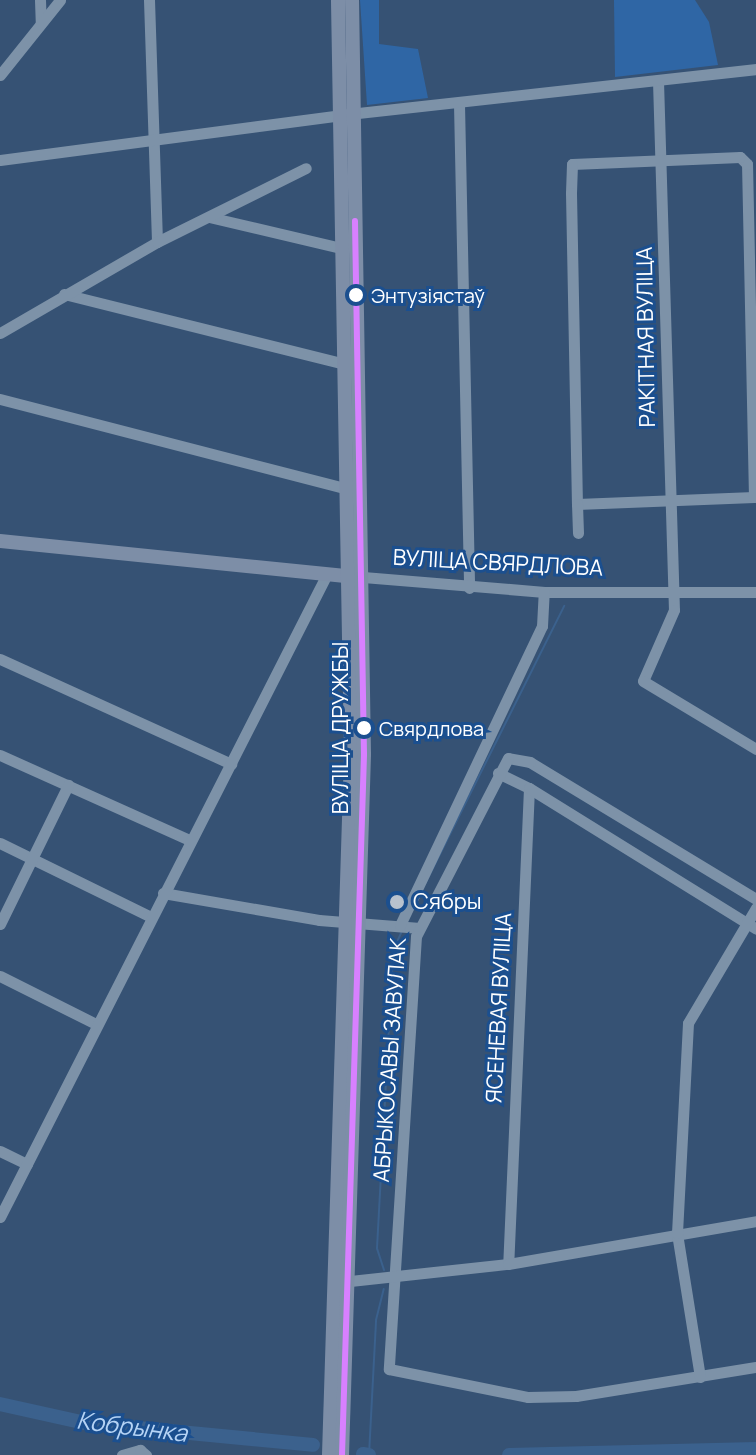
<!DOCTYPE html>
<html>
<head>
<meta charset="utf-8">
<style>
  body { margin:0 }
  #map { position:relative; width:756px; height:1455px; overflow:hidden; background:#365274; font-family:Manrope,sans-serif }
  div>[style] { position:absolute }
  .green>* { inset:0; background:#2f66a5 }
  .stream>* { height:2px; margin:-1px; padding:0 1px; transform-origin:1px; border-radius:1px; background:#3b618d }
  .river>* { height:14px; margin:-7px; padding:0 7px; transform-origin:7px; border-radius:7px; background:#3b618d }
  .minor>* { height:11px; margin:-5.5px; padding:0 5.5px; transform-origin:5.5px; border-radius:5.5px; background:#7d92a8 }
  .major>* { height:14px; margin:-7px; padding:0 7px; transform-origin:7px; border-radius:7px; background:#7d8ea7 }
  .bus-1>* { height:6px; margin:-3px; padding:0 3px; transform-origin:3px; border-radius:3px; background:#d880ff }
  .dots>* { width:22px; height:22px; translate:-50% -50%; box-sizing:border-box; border:4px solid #1b4f8f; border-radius:50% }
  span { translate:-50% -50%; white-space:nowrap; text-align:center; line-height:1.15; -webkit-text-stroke:6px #1b4f8f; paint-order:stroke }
  .bus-label { font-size:20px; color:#fff }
  .left { translate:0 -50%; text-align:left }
  .street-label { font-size:22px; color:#fff }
  .poi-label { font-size:22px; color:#fff }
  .water-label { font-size:24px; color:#b5d3f5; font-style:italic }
</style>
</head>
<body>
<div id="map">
  <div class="green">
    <i style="clip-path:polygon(360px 0,379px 0,379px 44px,418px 49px,428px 98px,367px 105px)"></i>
    <i style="clip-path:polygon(614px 0,695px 0,709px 22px,718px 65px,615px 77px)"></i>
  </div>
  <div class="stream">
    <i style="left:425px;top:884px;width:311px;rotate:-63.4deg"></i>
    <i style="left:384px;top:1270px;width:23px;rotate:-108deg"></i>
    <i style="left:377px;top:1248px;width:297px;rotate:-86.9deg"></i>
    <i style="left:393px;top:951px;width:22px;rotate:-66deg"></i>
    <i style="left:369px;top:1455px;width:135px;rotate:-87deg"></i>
    <i style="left:376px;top:1320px;width:32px;rotate:-76deg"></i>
  </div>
  <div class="river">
    <i style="left:0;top:1404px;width:88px;rotate:12.5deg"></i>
    <i style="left:86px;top:1423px;width:228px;rotate:5.5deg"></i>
    <i style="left:363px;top:1454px;width:6px;rotate:9deg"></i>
    <i style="left:509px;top:1455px;width:247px;rotate:-1.4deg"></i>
  </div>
  <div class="minor">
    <i style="left:40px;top:0;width:23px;rotate:88deg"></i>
    <i style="left:149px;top:0;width:242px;rotate:88.1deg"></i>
    <i style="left:0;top:75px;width:96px;rotate:-51.3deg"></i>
    <i style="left:658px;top:81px;width:529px;rotate:88.27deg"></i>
    <i style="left:674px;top:610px;width:77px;rotate:113.6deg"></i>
    <i style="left:643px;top:681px;width:132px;rotate:31deg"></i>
    <i style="left:459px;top:104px;width:484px;rotate:88.8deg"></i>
    <i style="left:0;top:160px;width:343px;rotate:-7.5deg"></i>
    <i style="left:340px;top:115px;width:419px;rotate:-6.3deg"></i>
    <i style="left:209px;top:217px;width:136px;rotate:13.2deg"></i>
    <i style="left:64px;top:294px;width:290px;rotate:14deg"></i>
    <i style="left:0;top:333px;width:181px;rotate:-30.1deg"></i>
    <i style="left:157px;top:242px;width:166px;rotate:-26.4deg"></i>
    <i style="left:0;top:399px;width:358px;rotate:14.5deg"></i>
    <i style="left:577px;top:504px;width:177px;rotate:-2.3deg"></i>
    <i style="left:754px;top:497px;width:333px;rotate:-91.2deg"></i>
    <i style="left:747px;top:164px;width:10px;rotate:-135deg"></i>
    <i style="left:740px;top:157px;width:168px;rotate:177.6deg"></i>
    <i style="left:572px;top:164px;width:29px;rotate:92deg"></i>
    <i style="left:571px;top:193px;width:311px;rotate:88.9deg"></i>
    <i style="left:577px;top:504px;width:29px;rotate:88deg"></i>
    <i style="left:363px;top:577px;width:182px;rotate:4.7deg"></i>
    <i style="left:544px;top:592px;width:212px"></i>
    <i style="left:0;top:659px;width:254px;rotate:24.4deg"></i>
    <i style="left:0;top:755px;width:207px;rotate:24.2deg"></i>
    <i style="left:498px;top:773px;width:34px;rotate:26deg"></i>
    <i style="left:529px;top:788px;width:476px;rotate:92.5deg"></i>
    <i style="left:529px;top:788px;width:267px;rotate:31.8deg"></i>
    <i style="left:0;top:843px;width:168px;rotate:26.1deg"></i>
    <i style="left:163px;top:893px;width:158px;rotate:9.8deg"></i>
    <i style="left:319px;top:920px;width:101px;rotate:4.5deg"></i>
    <i style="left:756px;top:899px;width:264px;rotate:-148.8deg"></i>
    <i style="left:530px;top:762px;width:22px;rotate:-170deg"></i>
    <i style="left:508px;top:758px;width:200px;rotate:117.3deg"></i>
    <i style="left:416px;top:936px;width:434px;rotate:93.6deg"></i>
    <i style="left:389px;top:1369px;width:142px;rotate:11.4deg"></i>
    <i style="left:528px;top:1397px;width:48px;rotate:-1.2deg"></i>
    <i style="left:576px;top:1396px;width:182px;rotate:-9.2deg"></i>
    <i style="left:0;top:924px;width:155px;rotate:-63.9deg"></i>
    <i style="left:400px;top:925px;width:331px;rotate:-64.6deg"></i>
    <i style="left:542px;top:626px;width:34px;rotate:-87deg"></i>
    <i style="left:0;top:976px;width:107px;rotate:26.6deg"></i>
    <i style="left:0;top:1151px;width:30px;rotate:26deg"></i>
    <i style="left:0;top:1217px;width:721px;rotate:-63.04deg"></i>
    <i style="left:341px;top:1282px;width:168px;rotate:-6.2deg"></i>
    <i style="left:508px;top:1264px;width:252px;rotate:-9.8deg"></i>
    <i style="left:700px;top:1377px;width:146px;rotate:-99.1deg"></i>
    <i style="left:677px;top:1233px;width:210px;rotate:-87deg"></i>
    <i style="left:688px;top:1023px;width:134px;rotate:-59.4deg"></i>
    <i style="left:122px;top:1455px;width:19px;rotate:-16deg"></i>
    <i style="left:140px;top:1450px;width:8px;rotate:40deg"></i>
  </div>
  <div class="major">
    <i style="left:0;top:541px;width:357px;rotate:5.8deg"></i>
    <i style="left:329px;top:1455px;width:701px;rotate:-88.2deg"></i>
    <i style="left:351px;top:754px;width:754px;rotate:-90.99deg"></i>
    <i style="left:342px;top:1455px;width:701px;rotate:-88.2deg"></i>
    <i style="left:364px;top:754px;width:754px;rotate:-90.91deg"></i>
  </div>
  <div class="bus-1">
    <i style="left:342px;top:1455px;width:701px;rotate:-88.2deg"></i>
    <i style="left:364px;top:754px;width:533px;rotate:-90.97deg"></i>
  </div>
  <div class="dots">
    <i style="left:356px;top:295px;background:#fff"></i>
    <i style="left:364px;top:728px;background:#fff"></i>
    <i style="left:397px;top:902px;background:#b9c2ce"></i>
  </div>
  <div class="bus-label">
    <span class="left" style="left:371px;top:295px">Энтузіястаў</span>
    <span class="left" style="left:379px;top:728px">Свярдлова</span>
  </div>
  <div class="street-label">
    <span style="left:646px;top:337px;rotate:-91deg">РАКІТНАЯ ВУЛІЦА</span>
    <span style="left:498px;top:563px;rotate:3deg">ВУЛІЦА СВЯРДЛОВА</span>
    <span style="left:341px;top:728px;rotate:-90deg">ВУЛІЦА ДРУЖБЫ</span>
    <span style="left:499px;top:1008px;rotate:-87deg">ЯСЕНЕВАЯ ВУЛІЦА</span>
    <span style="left:390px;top:1060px;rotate:-86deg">АБРЫКОСАВЫ ЗАВУЛАК</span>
  </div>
  <div class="poi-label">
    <span class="left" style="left:413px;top:902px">Сябры</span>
  </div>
  <div class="water-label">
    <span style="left:132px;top:1426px;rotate:7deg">Кобрынка</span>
  </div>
</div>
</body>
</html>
